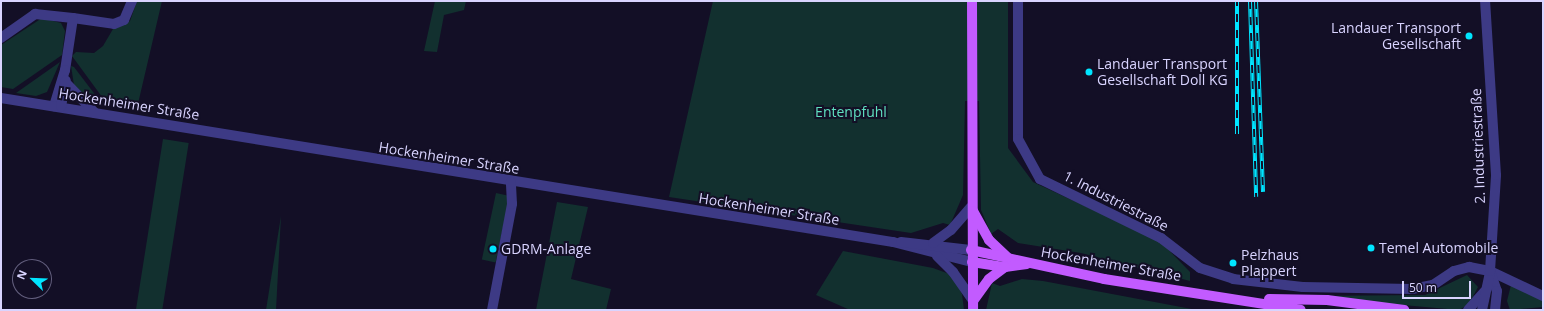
<!DOCTYPE html>
<html>
<head>
<meta charset="utf-8">
<style>
  body { margin:0 }
  #map { position:relative; width:1544px; height:311px; overflow:hidden; background:#130f26; font-family:"Open Sans",sans-serif }
  div>[style] { position:absolute }
  .green>* { inset:0; background:#12302f; transform-origin:0 0 }
  .minor>* { height:10px; margin:-5px; padding:0 5px; transform-origin:5px; border-radius:5px; background:#3d3a85 }
  .major>* { height:10px; margin:-5px; padding:0 5px; transform-origin:5px; border-radius:5px; background:#c25bff }
  .rail>* { height:4px; margin-top:-2px; transform-origin:0; background:repeating-linear-gradient(90deg,#130f26 0 8px,#00e5ff 0 16px); box-sizing:border-box; border-block:1px solid #00e5ff }
  .dots>* { width:11px; height:11px; translate:-50% -50%; box-sizing:border-box; border:2px solid #130f26; border-radius:50% }
  span { translate:-50% -50%; white-space:nowrap; text-align:center; line-height:1.15; -webkit-text-stroke:4px #130f26; paint-order:stroke }
  .poi-label { font-size:14px; color:#d9d4ff }
  .right { translate:-100% -50%; text-align:right }
  .left { translate:0 -50%; text-align:left }
  .street-label { font-size:14px; color:#d9d4ff }
  .park-label { font-size:14px; color:#5fe0c0 }
  .frame { position:absolute; inset:0; border:2px solid #d9d4ff; pointer-events:none }
  .north { position:absolute; left:12px; top:259px; width:40px; height:40px; box-sizing:border-box; background:#130f26; border:1px solid #625e7d; border-radius:50%; rotate:293deg; font-size:11px; font-weight:700; line-height:16px; text-align:center; color:#d9d4ff }
  .north::after { content:''; display:block; margin:auto; width:14px; height:18px; background:#00e5ff; clip-path:polygon(50% 0,100% 100%,50% 72%,0 100%) }
  .scale { position:absolute; left:1402px; top:281px; width:69px; height:18px; box-sizing:border-box; border:2px solid #d9d4ff; border-top:0; padding-left:5px; font-size:12px; line-height:14px; white-space:nowrap; color:#d9d4ff; -webkit-text-stroke:3px #130f26; paint-order:stroke }
</style>
</head>
<body>
<div id="map">
  <div class="green">
    <i style="clip-path:polygon(137px 1px,162px 1px,137px 108px,105px 101px,72px 56px,76px 52px,94px 53px,103px 46px,113px 29px,130px 21px)"></i>
    <i style="clip-path:polygon(435px 1px,466px 1px,464px 10px,444px 15px,437px 52px,424px 51px)"></i>
    <i style="clip-path:polygon(713px 1px,1008px 1px,1008px 148px,1033px 182px,1160px 241px,1190px 272px,1190px 281px,1081px 253px,1018px 243px,998px 229px,991px 234px,981px 210px,979px 101px,965px 101px,963px 195px,950px 225px,943px 223px,911px 233px,669px 197px)"></i>
    <i style="clip-path:polygon(42px 18px,61px 23px,65px 31px,62px 55px,13px 89px,1px 87px,1px 45px)"></i>
    <i style="clip-path:polygon(60px 62px,47px 92px,36px 96px,16px 93px)"></i>
    <i style="clip-path:polygon(71px 66px,74px 67px,103px 105px,85px 97px,74px 85px)"></i>
    <i style="left:163px;top:139px;width:26px;height:174px;rotate:9deg"></i>
    <i style="left:496px;top:193px;width:14px;height:68px;rotate:12deg"></i>
    <i style="clip-path:polygon(557px 202px,588px 207px,571px 279px,611px 289px,606px 310px,536px 310px)"></i>
    <i style="clip-path:polygon(281px 216px,276px 310px,266px 310px)"></i>
    <i style="clip-path:polygon(843px 251px,933px 268px,952px 275px,962px 294px,964px 310px,850px 310px,816px 295px)"></i>
    <i style="clip-path:polygon(1467px 275px,1478px 287px,1469px 304px,1459px 310px,1301px 296px,1425px 295px)"></i>
    <i style="clip-path:polygon(1022px 279px,1043px 281px,1197px 310px,986px 310px,992px 283px,1000px 286px)"></i>
    <i style="clip-path:polygon(1511px 285px,1543px 300px,1543px 307px,1510px 310px,1507px 301px)"></i>
  </div>
  <div class="minor">
    <i style="left:1018px;top:1px;width:138px;rotate:90deg"></i>
    <i style="left:1018px;top:139px;width:46px;rotate:61.2deg"></i>
    <i style="left:1040px;top:179px;width:135px;rotate:26deg"></i>
    <i style="left:1161px;top:238px;width:49px;rotate:37.6deg"></i>
    <i style="left:1200px;top:268px;width:35px;rotate:18deg"></i>
    <i style="left:1233px;top:279px;width:70px;rotate:6.5deg"></i>
    <i style="left:1303px;top:287px;width:109px;rotate:1.1deg"></i>
    <i style="left:1412px;top:289px;width:21px;rotate:-11deg"></i>
    <i style="left:1433px;top:285px;width:25px;rotate:-34deg"></i>
    <i style="left:1454px;top:271px;width:16px;rotate:-15deg"></i>
    <i style="left:1469px;top:267px;width:21px;rotate:11deg"></i>
    <i style="left:1490px;top:271px;width:59px;rotate:25.3deg"></i>
    <i style="left:73px;top:18px;width:41px;rotate:8.3deg"></i>
    <i style="left:114px;top:24px;width:11px;rotate:-22deg"></i>
    <i style="left:124px;top:20px;width:21px;rotate:-67deg"></i>
    <i style="left:1px;top:38px;width:42px;rotate:-35.2deg"></i>
    <i style="left:35px;top:14px;width:38px;rotate:6deg"></i>
    <i style="left:73px;top:18px;width:53px;rotate:98.7deg"></i>
    <i style="left:65px;top:70px;width:38px;rotate:107deg"></i>
    <i style="left:67px;top:84px;width:40px;rotate:46deg"></i>
    <i style="left:1px;top:98px;width:904px;rotate:9.17deg"></i>
    <i style="left:893px;top:242px;width:81px;rotate:14.2deg"></i>
    <i style="left:61px;top:107px;width:27px;rotate:-80deg"></i>
    <i style="left:901px;top:242px;width:70px;rotate:6.5deg"></i>
    <i style="left:933px;top:243px;width:22px;rotate:-36deg"></i>
    <i style="left:951px;top:230px;width:30px;rotate:-49deg"></i>
    <i style="left:937px;top:256px;width:23px;rotate:45deg"></i>
    <i style="left:953px;top:272px;width:35px;rotate:55deg"></i>
    <i style="left:1490px;top:271px;width:21px;rotate:71deg"></i>
    <i style="left:1497px;top:291px;width:19px;rotate:96deg"></i>
    <i style="left:492px;top:310px;width:108px;rotate:-79.3deg"></i>
    <i style="left:512px;top:204px;width:22px;rotate:-93deg"></i>
    <i style="left:1468px;top:310px;width:25px;rotate:-48deg"></i>
    <i style="left:1482px;top:310px;width:40px;rotate:-78deg"></i>
    <i style="left:1490px;top:271px;width:96px;rotate:-86.4deg"></i>
    <i style="left:1496px;top:175px;width:174px;rotate:-93.6deg"></i>
  </div>
  <div class="major">
    <i style="left:972px;top:1px;width:309px;rotate:89.8deg"></i>
    <i style="left:973px;top:211px;width:33px;rotate:61deg"></i>
    <i style="left:989px;top:240px;width:25px;rotate:43deg"></i>
    <i style="left:971px;top:250px;width:136px;rotate:12.3deg"></i>
    <i style="left:1104px;top:279px;width:199px;rotate:8.9deg"></i>
    <i style="left:972px;top:262px;width:33px;rotate:9deg"></i>
    <i style="left:1005px;top:267px;width:22px;rotate:-8deg"></i>
    <i style="left:1269px;top:299px;width:58px;rotate:1deg"></i>
    <i style="left:1327px;top:300px;width:78px;rotate:7.4deg"></i>
    <i style="left:973px;top:301px;width:27px;rotate:-54deg"></i>
    <i style="left:989px;top:279px;width:20px;rotate:-37deg"></i>
  </div>
  <div class="rail">
    <i style="left:1250px;top:1px;width:196px;rotate:88.2deg"></i>
    <i style="left:1256px;top:1px;width:191px;rotate:87.9deg"></i>
    <i style="left:1237px;top:134px;width:133px;rotate:-90deg"></i>
  </div>
  <div class="dots">
    <i style="left:1469px;top:36px;background:#00e5ff"></i>
    <i style="left:1089px;top:72px;background:#00e5ff"></i>
    <i style="left:1371px;top:248px;background:#00e5ff"></i>
    <i style="left:493px;top:249px;background:#00e5ff"></i>
    <i style="left:1233px;top:263px;background:#00e5ff"></i>
  </div>
  <div class="poi-label">
    <span class="right" style="left:1461px;top:36px">Landauer Transport<br>Gesellschaft</span>
    <span class="left" style="left:1097px;top:72px">Landauer Transport<br>Gesellschaft Doll KG</span>
    <span class="left" style="left:1379px;top:248px">Temel Automobile</span>
    <span class="left" style="left:501px;top:249px">GDRM-Anlage</span>
    <span class="left" style="left:1241px;top:263px">Pelzhaus<br>Plappert</span>
  </div>
  <div class="street-label">
    <span style="left:129px;top:104px;rotate:9deg">Hockenheimer Straße</span>
    <span style="left:1478px;top:146px;rotate:-92deg">2. Industriestraße</span>
    <span style="left:449px;top:158px;rotate:9deg">Hockenheimer Straße</span>
    <span style="left:1116px;top:201px;rotate:27deg">1. Industriestraße</span>
    <span style="left:769px;top:209px;rotate:9deg">Hockenheimer Straße</span>
    <span style="left:1111px;top:264px;rotate:10deg">Hockenheimer Straße</span>
  </div>
  <div class="park-label">
    <span style="left:851px;top:112px">Entenpfuhl</span>
  </div>
  <div class="frame"></div>
  <div class="north">N</div>
  <div class="scale">50 m</div>
</div>
</body>
</html>
